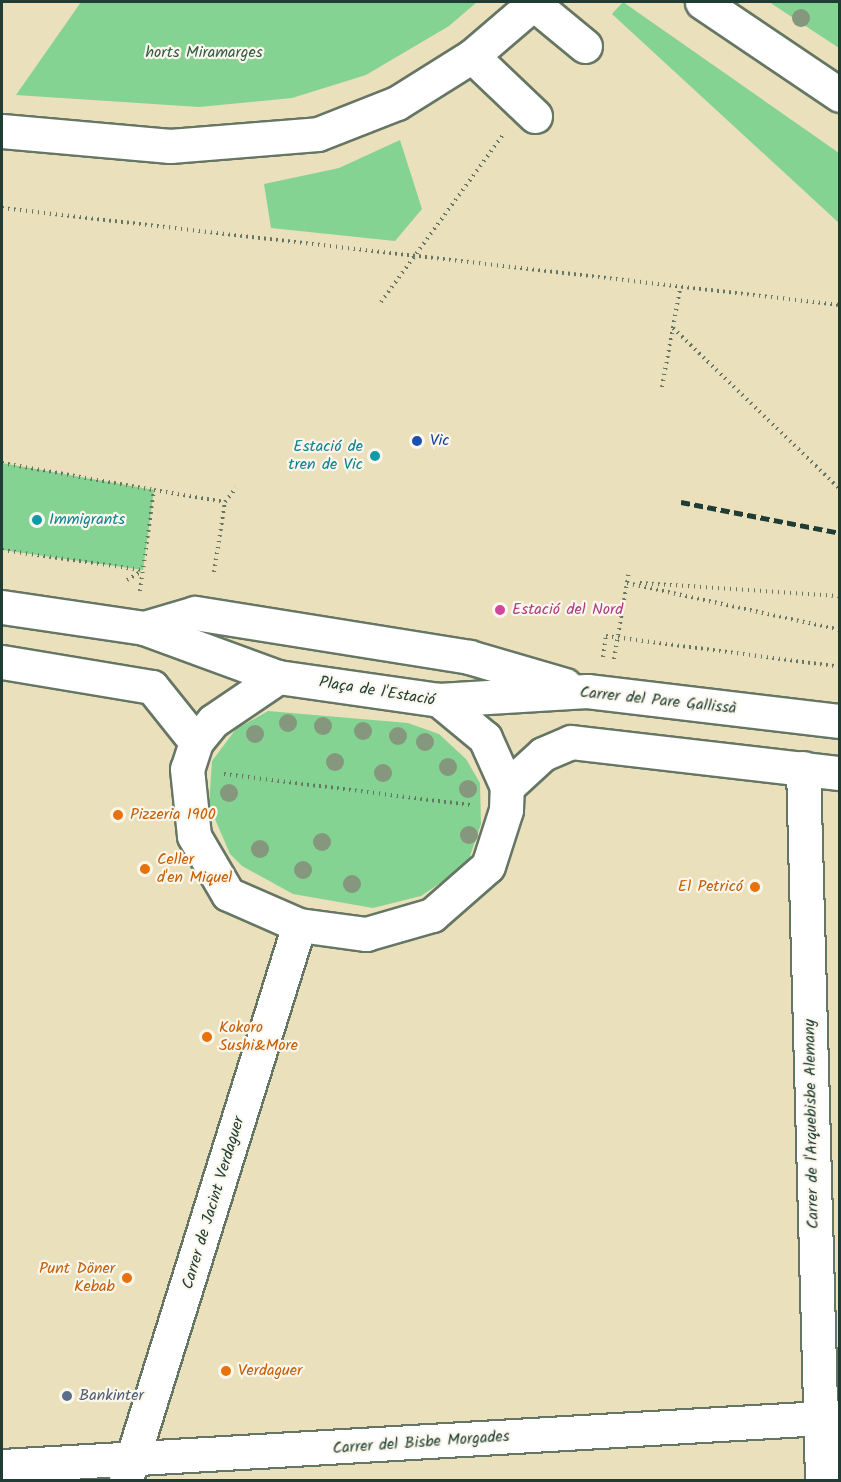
<!DOCTYPE html>
<html>
<head>
<meta charset="utf-8">
<style>
  body { margin:0 }
  #map { position:relative; width:841px; height:1482px; overflow:hidden; background:#eae0bc; font-family:Kalam,sans-serif }
  div>[style] { position:absolute }
  .green>* { inset:0; background:#85d392 }
  .path>* { height:4px; margin-top:-2px; transform-origin:0; background:repeating-linear-gradient(90deg,#667664 0 1.5px,transparent 0 6px) }
  .roads { filter:drop-shadow(2px 0 #667664) drop-shadow(-2px 0 #667664) drop-shadow(0 2px #667664) drop-shadow(0 -2px #667664) }
  .minor>* { height:33px; margin:-16.5px; padding:0 16.5px; transform-origin:16.5px; border-radius:16.5px; background:#fff }
  .rail>* { height:4.5px; margin-top:-2.25px; transform-origin:0; background:repeating-linear-gradient(90deg,#1f3d34 0 9px,transparent 0 13.5px) }
  .trees>* { width:18px; height:18px; margin:-9px; border-radius:50%; background:#85977c }
  .dots>* { width:16px; height:16px; translate:-50% -50%; box-sizing:border-box; border:3px solid #fbf7ec; border-radius:50% }
  span { translate:-50% -50%; white-space:nowrap; text-align:center; line-height:1.15; -webkit-text-stroke:4.5px #fbf7ec; paint-order:stroke }
  .park-label { font-size:16px; color:#335b47 }
  .transit-label { font-size:16px; color:#164399 }
  .left { translate:0 -50%; text-align:left }
  .culture-label { font-size:16px; color:#0d838f }
  .right { translate:-100% -50%; text-align:right }
  .hotel-label { font-size:16px; color:#b23c85 }
  .street-label { font-size:16px; color:#1f3d34 }
  .food-label { font-size:16px; color:#c56008 }
  .service-label { font-size:16px; color:#4e5e75 }
  .frame { position:absolute; inset:0; border:3px solid #1f3d34; pointer-events:none }
</style>
</head>
<body>
<div id="map">
  <div class="green">
    <i style="clip-path:polygon(81px 2px,477px 2px,449px 26px,366px 75px,292px 98px,199px 107px,16px 95px)"></i>
    <i style="clip-path:polygon(623px 2px,839px 153px,839px 223px,612px 14px)"></i>
    <i style="clip-path:polygon(769px 2px,839px 2px,839px 48px)"></i>
    <i style="clip-path:polygon(400px 140px,422px 209px,395px 241px,271px 228px,264px 184px,339px 168px)"></i>
    <i style="clip-path:polygon(2px 463px,154px 490px,143px 570px,2px 550px)"></i>
    <i style="clip-path:polygon(268px 711px,408px 723px,439px 734px,466px 759px,480px 783px,481px 824px,467px 865px,421px 896px,373px 908px,293px 894px,242px 866px,230px 854px,209px 805px,212px 761px,236px 729px)"></i>
  </div>
  <div class="path">
    <i style="left:2px;top:208px;width:844px;rotate:6.6deg"></i>
    <i style="left:381px;top:302px;width:207px;rotate:-53.9deg"></i>
    <i style="left:673px;top:328px;width:232px;rotate:44deg"></i>
    <i style="left:662px;top:387px;width:100px;rotate:-79.6deg"></i>
    <i style="left:2px;top:463px;width:154px;rotate:10.1deg"></i>
    <i style="left:2px;top:550px;width:142px;rotate:8.1deg"></i>
    <i style="left:214px;top:572px;width:71px;rotate:-81.1deg"></i>
    <i style="left:127px;top:580px;width:17px;rotate:-31deg"></i>
    <i style="left:627px;top:583px;width:218px;rotate:12.4deg"></i>
    <i style="left:640px;top:583px;width:200px;rotate:3.7deg"></i>
    <i style="left:140px;top:591px;width:102px;rotate:-82.1deg"></i>
    <i style="left:154px;top:490px;width:72px;rotate:9.6deg"></i>
    <i style="left:225px;top:502px;width:18px;rotate:-52deg"></i>
    <i style="left:603px;top:657px;width:21px;rotate:-82deg"></i>
    <i style="left:606px;top:636px;width:236px;rotate:7.5deg"></i>
    <i style="left:614px;top:659px;width:89px;rotate:-80.3deg"></i>
    <i style="left:224px;top:774px;width:248px;rotate:7.2deg"></i>
  </div>
  <div class="roads">
    <div class="minor">
      <i style="left:702px;top:2px;width:166px;rotate:34deg"></i>
      <i style="left:534px;top:4px;width:66px;rotate:39.5deg"></i>
      <i style="left:472px;top:56px;width:87px;rotate:43.6deg"></i>
      <i style="left:2px;top:131px;width:169px;rotate:5.1deg"></i>
      <i style="left:170px;top:146px;width:148px;rotate:-4.6deg"></i>
      <i style="left:318px;top:134px;width:85px;rotate:-21.4deg"></i>
      <i style="left:397px;top:103px;width:89px;rotate:-32.1deg"></i>
      <i style="left:472px;top:56px;width:83px;rotate:-40.6deg"></i>
      <i style="left:2px;top:607px;width:144px;rotate:8.4deg"></i>
      <i style="left:144px;top:628px;width:143px;rotate:20.1deg"></i>
      <i style="left:278px;top:677px;width:163px;rotate:8.1deg"></i>
      <i style="left:439px;top:700px;width:148px;rotate:-3.5deg"></i>
      <i style="left:587px;top:691px;width:255px;rotate:6.8deg"></i>
      <i style="left:144px;top:628px;width:53px;rotate:-16.4deg"></i>
      <i style="left:195px;top:613px;width:278px;rotate:9.1deg"></i>
      <i style="left:469px;top:657px;width:100px;rotate:16.3deg"></i>
      <i style="left:2px;top:662px;width:152px;rotate:9.5deg"></i>
      <i style="left:152px;top:687px;width:70px;rotate:51.3deg"></i>
      <i style="left:278px;top:677px;width:78px;rotate:145.9deg"></i>
      <i style="left:213px;top:721px;width:27px;rotate:129deg"></i>
      <i style="left:196px;top:742px;width:28px;rotate:108deg"></i>
      <i style="left:187px;top:769px;width:67px;rotate:84deg"></i>
      <i style="left:194px;top:836px;width:67px;rotate:59.6deg"></i>
      <i style="left:228px;top:894px;width:77px;rotate:23.6deg"></i>
      <i style="left:299px;top:925px;width:68px;rotate:7.7deg"></i>
      <i style="left:366px;top:934px;width:69px;rotate:-16.1deg"></i>
      <i style="left:432px;top:915px;width:74px;rotate:-41.2deg"></i>
      <i style="left:488px;top:866px;width:59px;rotate:-72.2deg"></i>
      <i style="left:506px;top:810px;width:23px;rotate:-88deg"></i>
      <i style="left:507px;top:787px;width:54px;rotate:-114.2deg"></i>
      <i style="left:485px;top:738px;width:60px;rotate:-140.4deg"></i>
      <i style="left:803px;top:768px;width:712px;rotate:88.47deg"></i>
      <i style="left:507px;top:787px;width:49px;rotate:-42.5deg"></i>
      <i style="left:543px;top:754px;width:30px;rotate:-23deg"></i>
      <i style="left:571px;top:742px;width:271px;rotate:6.6deg"></i>
      <i style="left:2px;top:1466px;width:839px;rotate:-3.35deg"></i>
      <i style="left:126px;top:1479px;width:580px;rotate:-72.66deg"></i>
    </div>
  </div>
  <div class="rail">
    <i style="left:681px;top:502px;width:162px;rotate:11deg"></i>
  </div>
  <div class="trees">
    <i style="left:801px;top:18px"></i>
    <i style="left:288px;top:723px"></i>
    <i style="left:323px;top:726px"></i>
    <i style="left:363px;top:731px"></i>
    <i style="left:255px;top:734px"></i>
    <i style="left:398px;top:736px"></i>
    <i style="left:425px;top:742px"></i>
    <i style="left:335px;top:762px"></i>
    <i style="left:448px;top:767px"></i>
    <i style="left:383px;top:773px"></i>
    <i style="left:468px;top:789px"></i>
    <i style="left:229px;top:793px"></i>
    <i style="left:469px;top:835px"></i>
    <i style="left:322px;top:842px"></i>
    <i style="left:260px;top:849px"></i>
    <i style="left:303px;top:870px"></i>
    <i style="left:352px;top:884px"></i>
  </div>
  <div class="dots">
    <i style="left:417px;top:441px;background:#1a4fb4"></i>
    <i style="left:375px;top:456px;background:#0f9aa8"></i>
    <i style="left:37px;top:520px;background:#0f9aa8"></i>
    <i style="left:500px;top:610px;background:#d1479c"></i>
    <i style="left:118px;top:815px;background:#e8710a"></i>
    <i style="left:145px;top:869px;background:#e8710a"></i>
    <i style="left:755px;top:887px;background:#e8710a"></i>
    <i style="left:207px;top:1037px;background:#e8710a"></i>
    <i style="left:127px;top:1278px;background:#e8710a"></i>
    <i style="left:226px;top:1371px;background:#e8710a"></i>
    <i style="left:67px;top:1396px;background:#5c6f8a"></i>
  </div>
  <div class="park-label">
    <span style="left:204px;top:53px">horts Miramarges</span>
  </div>
  <div class="transit-label">
    <span class="left" style="left:430px;top:441px">Vic</span>
  </div>
  <div class="culture-label">
    <span class="right" style="left:363px;top:456px">Estació de<br>tren de Vic</span>
    <span class="left" style="left:49px;top:520px">Immigrants</span>
  </div>
  <div class="hotel-label">
    <span class="left" style="left:512px;top:610px">Estació del Nord</span>
  </div>
  <div class="street-label">
    <span style="left:377px;top:692px;rotate:9deg">Plaça de l'Estació</span>
    <span style="left:658px;top:701px;rotate:6deg">Carrer del Pare Gallissà</span>
    <span style="left:812px;top:1124px;rotate:-91deg">Carrer de l'Arquebisbe Alemany</span>
    <span style="left:214px;top:1203px;rotate:-73deg">Carrer de Jacint Verdaguer</span>
    <span style="left:421px;top:1443px;rotate:-4deg">Carrer del Bisbe Morgades</span>
  </div>
  <div class="food-label">
    <span class="left" style="left:130px;top:815px">Pizzeria 1900</span>
    <span class="left" style="left:157px;top:869px">Celler<br>d'en Miquel</span>
    <span class="right" style="left:743px;top:887px">El Petricó</span>
    <span class="left" style="left:219px;top:1037px">Kokoro<br>Sushi&amp;More</span>
    <span class="right" style="left:115px;top:1278px">Punt Döner<br>Kebab</span>
    <span class="left" style="left:238px;top:1371px">Verdaguer</span>
  </div>
  <div class="service-label">
    <span class="left" style="left:79px;top:1396px">Bankinter</span>
  </div>
  <div class="frame"></div>
</div>
</body>
</html>
